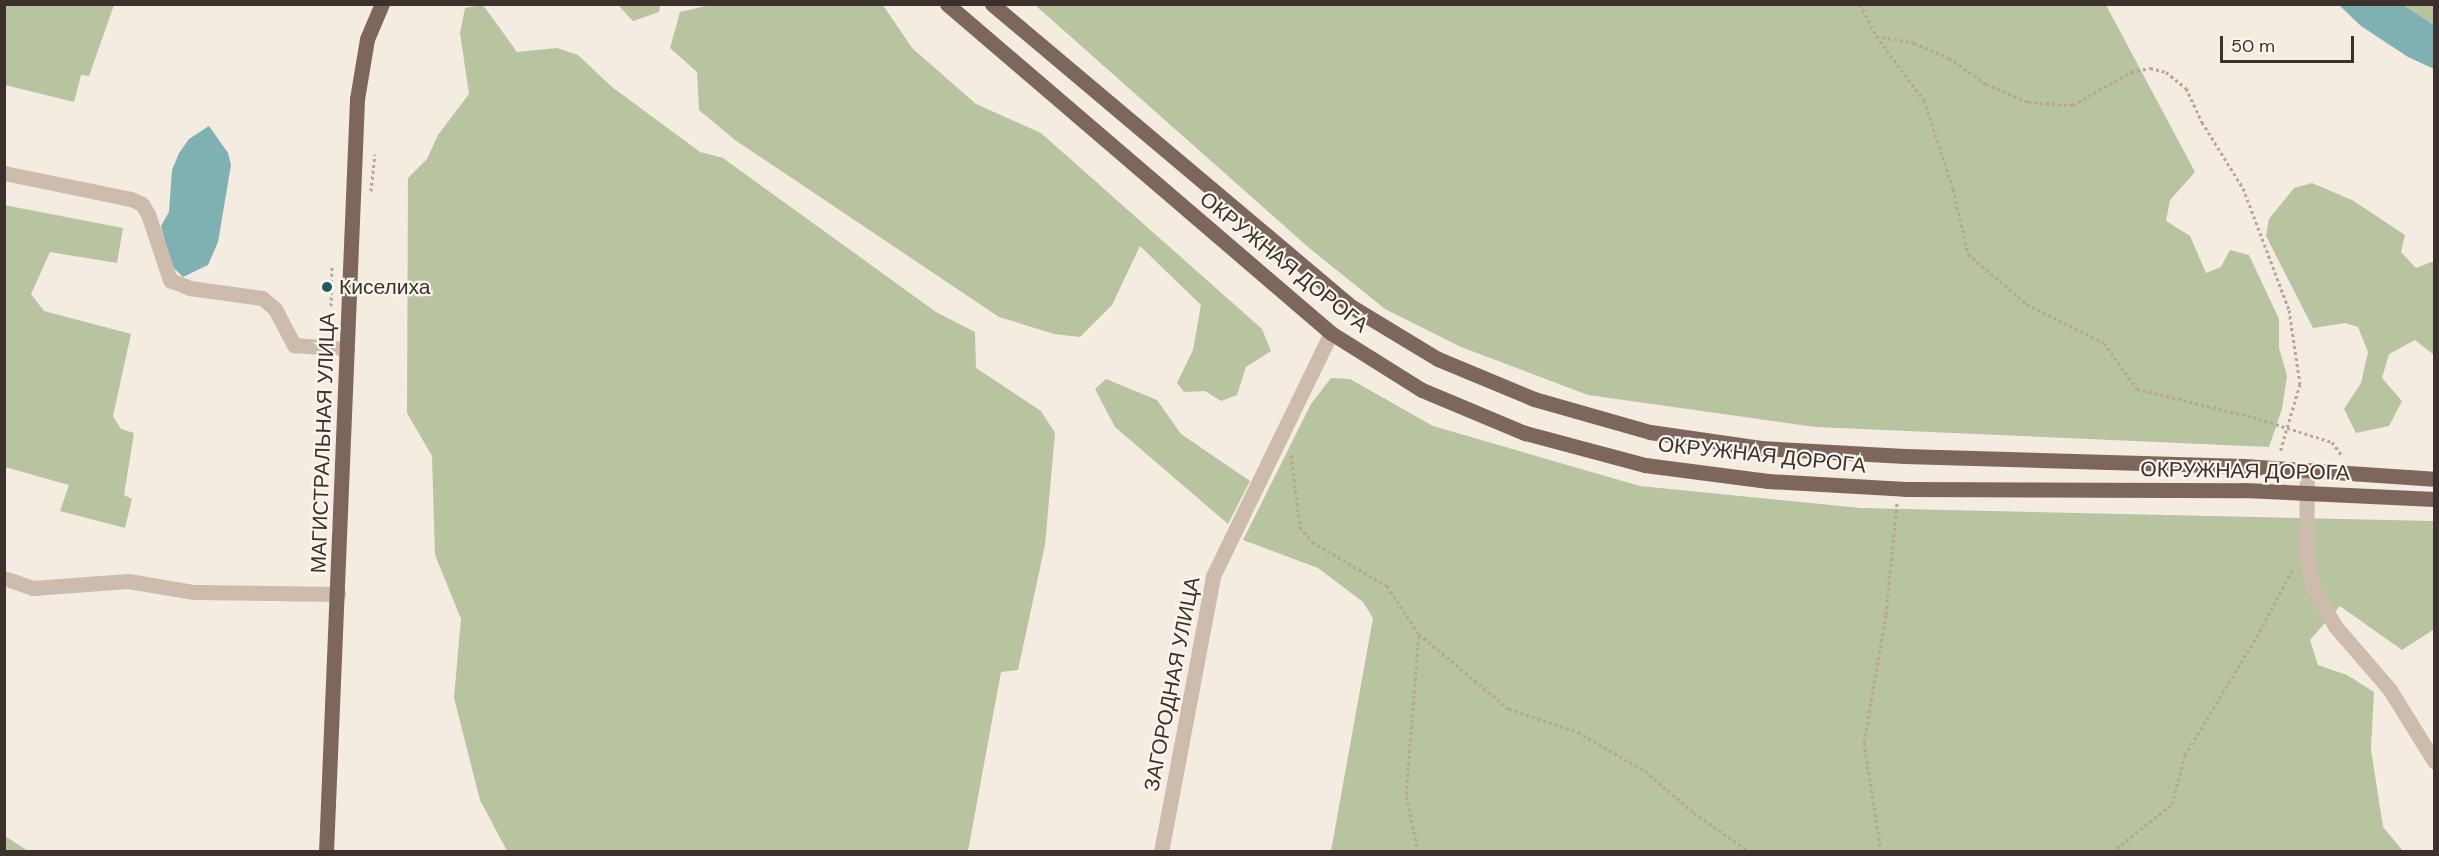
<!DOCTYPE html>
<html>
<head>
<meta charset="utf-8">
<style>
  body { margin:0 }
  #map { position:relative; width:2439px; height:856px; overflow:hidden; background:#f4ebe1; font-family:"DM Sans",sans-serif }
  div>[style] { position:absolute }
  .green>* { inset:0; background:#b8c4a0 }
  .water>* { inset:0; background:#7fb0b2 }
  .path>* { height:3px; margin-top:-1.5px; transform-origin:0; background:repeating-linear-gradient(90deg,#b9a596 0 3px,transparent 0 6px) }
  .minor>* { height:15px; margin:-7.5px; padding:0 7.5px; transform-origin:7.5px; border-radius:7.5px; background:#cdbbac }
  .major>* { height:15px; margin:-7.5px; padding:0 7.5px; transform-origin:7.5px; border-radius:7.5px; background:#7d675c }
  .dots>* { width:16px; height:16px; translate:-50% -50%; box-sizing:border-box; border:3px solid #fbf5ee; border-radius:50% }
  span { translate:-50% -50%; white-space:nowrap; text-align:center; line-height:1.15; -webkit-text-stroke:4.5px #fbf5ee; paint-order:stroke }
  .street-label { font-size:21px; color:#3b302b }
  .poi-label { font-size:21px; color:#3b302b }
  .left { translate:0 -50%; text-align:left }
  .frame { position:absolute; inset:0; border:6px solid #3b302b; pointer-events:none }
  .scale { position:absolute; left:2220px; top:36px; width:134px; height:27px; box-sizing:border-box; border:3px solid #3b302b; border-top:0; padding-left:8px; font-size:18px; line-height:21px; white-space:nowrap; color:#3b302b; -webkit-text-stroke:4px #fbf5ee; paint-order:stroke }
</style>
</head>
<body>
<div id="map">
  <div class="green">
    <i style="clip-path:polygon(4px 5px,114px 5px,89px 76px,81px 75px,74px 102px,5px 85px)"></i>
    <i style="clip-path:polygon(483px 5px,517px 52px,557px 48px,578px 55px,612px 87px,700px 152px,723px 158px,936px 312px,975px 332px,976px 368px,1041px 411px,1055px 433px,1045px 545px,1018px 670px,1001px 672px,968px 851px,507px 851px,480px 800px,454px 698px,461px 619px,435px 555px,432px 456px,407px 413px,408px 178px,427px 159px,438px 135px,469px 94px,460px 33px,465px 8px)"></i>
    <i style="clip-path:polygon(618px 5px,660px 5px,659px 12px,633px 21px)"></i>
    <i style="clip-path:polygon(710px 5px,883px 5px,912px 48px,976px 104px,1041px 133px,1262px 329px,1271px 351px,1246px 367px,1237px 395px,1221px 401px,1205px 391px,1184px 392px,1177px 383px,1193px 350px,1201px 305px,1140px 246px,1112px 305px,1080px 337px,1054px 334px,999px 317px,735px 140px,699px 110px,697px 72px,670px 48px,680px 12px)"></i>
    <i style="clip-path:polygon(1035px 5px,2106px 5px,2195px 172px,2170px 200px,2166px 221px,2190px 236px,2206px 273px,2221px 267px,2230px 250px,2249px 255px,2279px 319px,2279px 348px,2287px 376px,2282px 409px,2269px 447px,1816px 427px,1588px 395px,1461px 347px,1385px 309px,1308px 247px)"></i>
    <i style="clip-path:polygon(2403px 5px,2434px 5px,2434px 25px)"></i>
    <i style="clip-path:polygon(2312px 183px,2352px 200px,2405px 235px,2401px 252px,2416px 268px,2434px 261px,2434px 355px,2415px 340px,2389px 354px,2382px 378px,2402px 401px,2389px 426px,2356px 433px,2344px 409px,2361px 383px,2368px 352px,2358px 327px,2345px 323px,2313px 328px,2266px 236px,2269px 219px,2294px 188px)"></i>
    <i style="clip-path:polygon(4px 205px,123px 228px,117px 263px,50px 252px,31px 294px,44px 311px,131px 334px,113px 416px,121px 429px,134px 433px,124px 495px,132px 499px,125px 528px,60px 511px,69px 485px,5px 467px)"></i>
    <i style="clip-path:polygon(1331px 378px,1350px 379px,1433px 426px,1640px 486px,1861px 508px,2434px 521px,2433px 630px,2402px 650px,2340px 606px,2310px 640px,2318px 665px,2347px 675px,2374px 692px,2371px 749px,2383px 827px,2403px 851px,1331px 851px,1373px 618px,1363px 602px,1318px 568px,1243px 540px,1311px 404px)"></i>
    <i style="clip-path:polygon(1106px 379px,1157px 400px,1181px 434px,1250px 481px,1228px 524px,1115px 427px,1095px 389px)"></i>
    <i style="clip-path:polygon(5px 836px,28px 851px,5px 851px)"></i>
  </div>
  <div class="water">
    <i style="clip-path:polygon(2339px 5px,2403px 5px,2434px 25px,2434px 69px,2408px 57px,2361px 26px)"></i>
    <i style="clip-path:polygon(209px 126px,228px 153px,231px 165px,218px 242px,208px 265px,183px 277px,171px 265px,161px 226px,169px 212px,172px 170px,179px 153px,189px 139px)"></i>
  </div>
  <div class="path">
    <i style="left:1860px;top:4px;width:36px;rotate:63deg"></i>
    <i style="left:1876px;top:36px;width:80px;rotate:53.1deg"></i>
    <i style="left:1924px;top:100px;width:94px;rotate:72deg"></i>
    <i style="left:1953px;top:189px;width:67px;rotate:77deg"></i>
    <i style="left:1968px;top:254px;width:77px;rotate:40.3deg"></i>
    <i style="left:2027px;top:304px;width:86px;rotate:26.9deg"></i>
    <i style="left:2104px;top:343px;width:57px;rotate:54.3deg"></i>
    <i style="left:2137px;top:389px;width:119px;rotate:13.6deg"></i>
    <i style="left:2253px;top:417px;width:83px;rotate:17.6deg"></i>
    <i style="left:2332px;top:442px;width:17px;rotate:54deg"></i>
    <i style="left:1876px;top:36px;width:39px;rotate:10deg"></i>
    <i style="left:1914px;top:43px;width:38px;rotate:23deg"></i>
    <i style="left:1949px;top:58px;width:45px;rotate:35.1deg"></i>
    <i style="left:1986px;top:84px;width:46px;rotate:23.2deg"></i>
    <i style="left:2028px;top:102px;width:45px;rotate:3.8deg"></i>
    <i style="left:2073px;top:105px;width:67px;rotate:-29.6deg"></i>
    <i style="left:2131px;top:72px;width:19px;rotate:-12deg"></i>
    <i style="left:2150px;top:68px;width:16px;rotate:14deg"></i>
    <i style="left:2166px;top:72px;width:26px;rotate:39deg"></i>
    <i style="left:2186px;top:88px;width:38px;rotate:65deg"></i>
    <i style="left:2202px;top:122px;width:78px;rotate:58.2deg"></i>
    <i style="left:2243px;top:188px;width:130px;rotate:69.3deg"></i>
    <i style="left:2289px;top:310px;width:75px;rotate:81.5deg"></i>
    <i style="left:2300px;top:384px;width:71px;rotate:106.4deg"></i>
    <i style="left:371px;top:191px;width:37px;rotate:-84deg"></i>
    <i style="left:331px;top:306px;width:41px;rotate:-88.6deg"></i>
    <i style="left:1291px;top:455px;width:73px;rotate:82.9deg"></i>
    <i style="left:1300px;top:527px;width:19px;rotate:51deg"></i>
    <i style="left:1312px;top:542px;width:87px;rotate:30.4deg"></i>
    <i style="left:1387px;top:586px;width:58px;rotate:56.3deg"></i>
    <i style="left:1419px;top:634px;width:117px;rotate:39.8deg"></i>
    <i style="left:1509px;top:709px;width:73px;rotate:18.4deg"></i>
    <i style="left:1578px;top:732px;width:78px;rotate:30.2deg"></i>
    <i style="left:1645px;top:771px;width:65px;rotate:40.6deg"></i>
    <i style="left:1694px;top:813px;width:68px;rotate:34.9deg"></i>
    <i style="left:1418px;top:852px;width:59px;rotate:-101.7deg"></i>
    <i style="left:1406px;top:794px;width:161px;rotate:-85.4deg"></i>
    <i style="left:1881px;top:852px;width:111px;rotate:-98.8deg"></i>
    <i style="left:1864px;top:742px;width:130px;rotate:-80.2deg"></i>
    <i style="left:1886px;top:614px;width:112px;rotate:-84.3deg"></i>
    <i style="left:2112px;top:852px;width:77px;rotate:-38.7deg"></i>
    <i style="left:2172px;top:804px;width:51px;rotate:-75.1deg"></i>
    <i style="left:2185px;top:755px;width:145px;rotate:-58.8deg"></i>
    <i style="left:2260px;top:631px;width:71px;rotate:-62.4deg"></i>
  </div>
  <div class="minor">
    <i style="left:4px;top:173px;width:130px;rotate:11.6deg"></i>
    <i style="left:131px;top:199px;width:12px;rotate:24deg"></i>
    <i style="left:142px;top:204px;width:12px;rotate:59deg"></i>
    <i style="left:148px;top:214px;width:70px;rotate:71.6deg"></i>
    <i style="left:170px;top:280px;width:22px;rotate:22deg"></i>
    <i style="left:190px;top:288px;width:73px;rotate:7.9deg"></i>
    <i style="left:262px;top:298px;width:17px;rotate:40deg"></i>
    <i style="left:275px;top:309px;width:41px;rotate:62.2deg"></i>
    <i style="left:294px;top:345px;width:53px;rotate:4.3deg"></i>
    <i style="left:2307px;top:471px;width:81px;rotate:90.7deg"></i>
    <i style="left:2306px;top:552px;width:36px;rotate:79deg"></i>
    <i style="left:2313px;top:587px;width:45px;rotate:60.6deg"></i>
    <i style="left:2335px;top:626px;width:84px;rotate:49.3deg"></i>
    <i style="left:2390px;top:690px;width:84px;rotate:58.2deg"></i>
    <i style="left:4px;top:578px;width:31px;rotate:19deg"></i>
    <i style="left:33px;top:588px;width:95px;rotate:-4.2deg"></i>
    <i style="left:128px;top:581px;width:67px;rotate:9.5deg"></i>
    <i style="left:194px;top:592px;width:144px;rotate:0.8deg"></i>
    <i style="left:1161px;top:852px;width:281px;rotate:-79.3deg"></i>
    <i style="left:1213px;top:576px;width:270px;rotate:-64.1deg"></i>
  </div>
  <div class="major">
    <i style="left:947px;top:4px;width:506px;rotate:40.59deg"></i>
    <i style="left:1331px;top:333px;width:107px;rotate:32.1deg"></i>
    <i style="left:1422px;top:390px;width:112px;rotate:22.7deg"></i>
    <i style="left:1525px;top:433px;width:124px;rotate:14.9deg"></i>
    <i style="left:1645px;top:465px;width:124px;rotate:7.4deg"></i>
    <i style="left:1768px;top:481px;width:137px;rotate:3.3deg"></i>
    <i style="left:1905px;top:489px;width:339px;rotate:0.2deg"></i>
    <i style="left:2244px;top:490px;width:190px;rotate:2.7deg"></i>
    <i style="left:992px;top:4px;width:471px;rotate:40.1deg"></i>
    <i style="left:1352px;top:307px;width:100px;rotate:31.2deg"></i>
    <i style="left:1438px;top:359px;width:104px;rotate:22.6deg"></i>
    <i style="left:1534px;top:399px;width:121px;rotate:15.9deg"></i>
    <i style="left:1650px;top:432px;width:112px;rotate:8.2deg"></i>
    <i style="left:1761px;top:448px;width:144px;rotate:3.2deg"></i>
    <i style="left:1905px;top:456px;width:340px;rotate:1.7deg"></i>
    <i style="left:2245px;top:466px;width:189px;rotate:3.9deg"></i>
    <i style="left:326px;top:852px;width:754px;rotate:-87.64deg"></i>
    <i style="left:357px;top:99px;width:61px;rotate:-80.5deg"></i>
    <i style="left:367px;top:39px;width:38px;rotate:-67deg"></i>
  </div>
  <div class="dots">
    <i style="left:327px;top:287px;background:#1f5a5e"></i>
  </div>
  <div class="street-label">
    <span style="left:1284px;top:262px;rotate:39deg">ОКРУЖНАЯ ДОРОГА</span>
    <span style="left:323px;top:443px;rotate:-88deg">МАГИСТРАЛЬНАЯ УЛИЦА</span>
    <span style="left:1762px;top:455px;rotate:6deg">ОКРУЖНАЯ ДОРОГА</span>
    <span style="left:2245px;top:471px;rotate:1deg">ОКРУЖНАЯ ДОРОГА</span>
    <span style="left:1172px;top:684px;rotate:-79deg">ЗАГОРОДНАЯ УЛИЦА</span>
  </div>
  <div class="poi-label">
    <span class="left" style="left:339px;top:287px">Киселиха</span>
  </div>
  <div class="frame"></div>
  <div class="scale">50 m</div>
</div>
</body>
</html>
